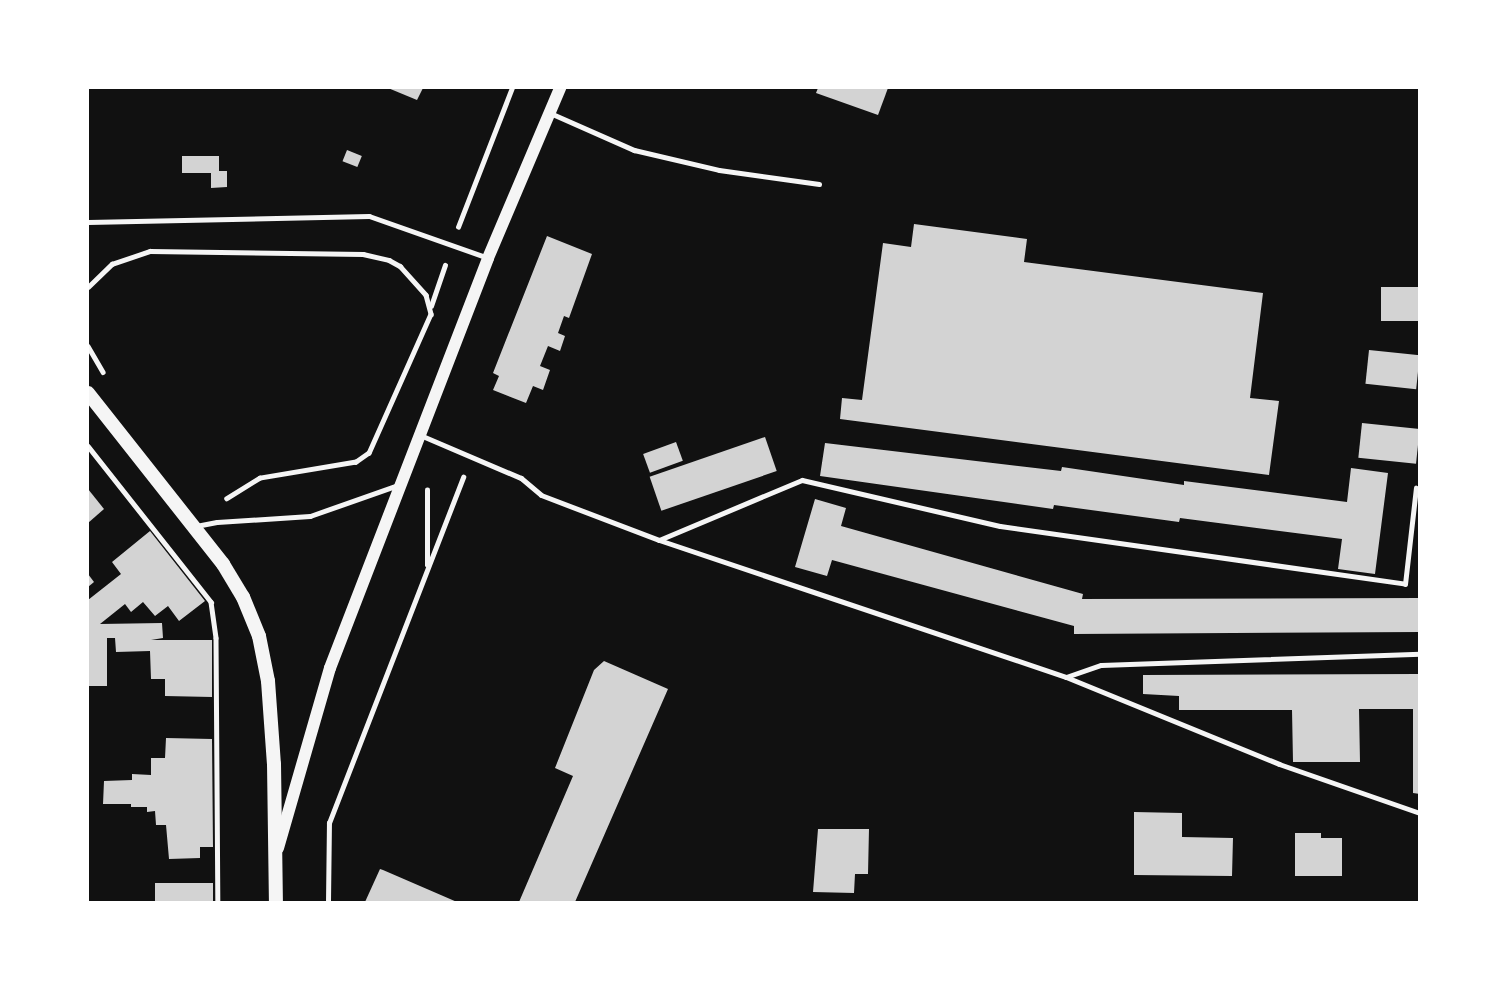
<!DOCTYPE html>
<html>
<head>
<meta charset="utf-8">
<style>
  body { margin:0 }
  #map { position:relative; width:1507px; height:990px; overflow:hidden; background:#111; font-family:"Work Sans",sans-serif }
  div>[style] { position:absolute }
  .building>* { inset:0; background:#d3d3d3; transform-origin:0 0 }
  .path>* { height:4.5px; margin:-2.25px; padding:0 2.25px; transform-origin:2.25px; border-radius:2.25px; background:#f5f5f5 }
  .service>* { height:5px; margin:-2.5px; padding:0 2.5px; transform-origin:2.5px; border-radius:2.5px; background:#f5f5f5 }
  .tertiary>* { height:12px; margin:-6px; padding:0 6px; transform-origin:6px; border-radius:6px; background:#f5f5f5 }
  .secondary>* { height:14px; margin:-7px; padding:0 7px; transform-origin:7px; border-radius:7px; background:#f5f5f5 }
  span { translate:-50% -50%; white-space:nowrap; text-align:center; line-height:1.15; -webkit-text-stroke:5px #fff; paint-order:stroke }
  .frame { position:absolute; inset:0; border:89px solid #fff; pointer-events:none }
</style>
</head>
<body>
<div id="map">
  <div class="building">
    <i style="clip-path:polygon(388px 88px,423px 88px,417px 100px)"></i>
    <i style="clip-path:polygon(818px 88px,888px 88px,878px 115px,816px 93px)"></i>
    <i style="left:347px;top:150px;width:16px;height:12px;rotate:22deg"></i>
    <i style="clip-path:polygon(182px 156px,219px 156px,219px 171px,227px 171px,227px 187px,211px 188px,211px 173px,182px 173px)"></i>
    <i style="clip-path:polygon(914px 224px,1027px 239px,1024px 262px,1263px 293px,1250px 398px,1279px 401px,1269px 475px,840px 419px,842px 398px,862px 400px,883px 243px,911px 247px)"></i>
    <i style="clip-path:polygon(547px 236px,592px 254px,569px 318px,564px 316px,558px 333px,565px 336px,560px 351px,548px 346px,540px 366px,550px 370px,543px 390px,533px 386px,526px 403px,493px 390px,499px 376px,493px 373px)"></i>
    <i style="left:1381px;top:287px;width:39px;height:34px"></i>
    <i style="left:1369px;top:350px;width:51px;height:34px;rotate:6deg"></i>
    <i style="left:1362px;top:423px;width:58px;height:35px;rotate:6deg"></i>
    <i style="left:765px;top:437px;width:36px;height:122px;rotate:71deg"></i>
    <i style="left:676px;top:442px;width:20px;height:35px;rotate:70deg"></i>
    <i style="clip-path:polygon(825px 443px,1061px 471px,1062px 467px,1184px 485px,1184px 481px,1347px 502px,1351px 468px,1388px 473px,1375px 574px,1338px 569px,1342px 539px,1180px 518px,1179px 522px,1054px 505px,1053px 509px,820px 476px)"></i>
    <i style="clip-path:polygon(88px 489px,104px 509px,88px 523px)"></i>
    <i style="clip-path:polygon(815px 499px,846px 508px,841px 526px,1083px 594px,1082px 599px,1420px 598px,1420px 632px,1074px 634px,1074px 626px,832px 560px,827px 576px,795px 567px)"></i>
    <i style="clip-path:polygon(150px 531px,205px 601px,179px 621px,168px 606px,155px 616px,143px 602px,131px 612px,125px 604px,100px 624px,162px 623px,163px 638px,151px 640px,212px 640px,212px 697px,165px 696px,165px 679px,151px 679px,150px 651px,116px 652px,115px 638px,107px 638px,107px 686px,88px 686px,88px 600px,121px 574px,112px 562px)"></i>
    <i style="clip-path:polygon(88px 574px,94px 582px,88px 587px)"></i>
    <i style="clip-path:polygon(604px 661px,668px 689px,575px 902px,519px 902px,573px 776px,555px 768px,594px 670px)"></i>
    <i style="clip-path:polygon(1420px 674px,1420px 794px,1413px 793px,1413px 709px,1359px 709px,1360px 762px,1293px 762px,1292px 710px,1179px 710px,1179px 696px,1143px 694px,1143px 675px)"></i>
    <i style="clip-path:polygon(166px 738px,212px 739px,213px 847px,200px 847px,200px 858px,169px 859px,166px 825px,156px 825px,155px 811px,147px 812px,147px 807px,131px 807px,131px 804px,103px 804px,104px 781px,132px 780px,132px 774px,151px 775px,151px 758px,165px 758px)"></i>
    <i style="clip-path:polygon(1134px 812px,1182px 813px,1182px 837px,1233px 838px,1232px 876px,1134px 875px)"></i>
    <i style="clip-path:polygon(818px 829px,869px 829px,868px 874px,855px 874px,854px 893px,813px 892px)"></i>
    <i style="clip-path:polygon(1295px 833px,1321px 833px,1321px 838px,1342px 838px,1342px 876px,1295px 876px)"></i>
    <i style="clip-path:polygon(380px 869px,383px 870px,457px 902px,365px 902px)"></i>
    <i style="left:155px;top:883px;width:58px;height:19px"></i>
  </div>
  <div class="path">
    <i style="left:458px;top:227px;width:149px;rotate:-68.8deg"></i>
    <i style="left:88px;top:287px;width:33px;rotate:-44deg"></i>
    <i style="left:112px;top:264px;width:40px;rotate:-18.9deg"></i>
    <i style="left:150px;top:251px;width:213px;rotate:0.8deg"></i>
    <i style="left:363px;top:254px;width:27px;rotate:13deg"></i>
    <i style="left:389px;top:260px;width:13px;rotate:29deg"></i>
    <i style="left:400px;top:266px;width:39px;rotate:48deg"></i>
    <i style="left:426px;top:295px;width:20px;rotate:75deg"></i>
    <i style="left:431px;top:314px;width:152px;rotate:114deg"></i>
    <i style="left:369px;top:453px;width:16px;rotate:145deg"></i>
    <i style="left:356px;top:462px;width:97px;rotate:170.5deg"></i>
    <i style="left:260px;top:478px;width:39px;rotate:148deg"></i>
    <i style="left:431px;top:306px;width:43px;rotate:-71.1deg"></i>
    <i style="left:88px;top:346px;width:30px;rotate:60deg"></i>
    <i style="left:88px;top:446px;width:199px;rotate:51.7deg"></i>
    <i style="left:211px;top:602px;width:36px;rotate:82deg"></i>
    <i style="left:216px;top:638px;width:264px;rotate:89.6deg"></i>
    <i style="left:427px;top:565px;width:75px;rotate:-90deg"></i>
    <i style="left:328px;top:902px;width:79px;rotate:-89.3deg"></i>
    <i style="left:329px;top:823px;width:371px;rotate:-68.8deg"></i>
  </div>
  <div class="service">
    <i style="left:550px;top:113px;width:92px;rotate:23.8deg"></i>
    <i style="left:634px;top:150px;width:87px;rotate:13.2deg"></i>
    <i style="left:719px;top:170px;width:101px;rotate:8deg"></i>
    <i style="left:88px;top:222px;width:281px;rotate:-1.2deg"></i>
    <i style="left:369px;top:216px;width:126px;rotate:19.4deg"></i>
    <i style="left:420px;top:435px;width:110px;rotate:23.1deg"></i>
    <i style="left:521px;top:478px;width:26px;rotate:40deg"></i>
    <i style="left:541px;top:495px;width:126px;rotate:20.9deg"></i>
    <i style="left:659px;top:540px;width:429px;rotate:18.6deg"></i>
    <i style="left:1066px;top:677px;width:230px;rotate:22.2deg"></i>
    <i style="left:1279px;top:764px;width:149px;rotate:19.2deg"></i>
    <i style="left:196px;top:526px;width:21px;rotate:-11deg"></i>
    <i style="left:217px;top:522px;width:93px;rotate:-3.7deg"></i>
    <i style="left:310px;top:516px;width:93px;rotate:-19.4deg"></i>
    <i style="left:659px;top:540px;width:155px;rotate:-22.8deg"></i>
    <i style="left:802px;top:480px;width:203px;rotate:13.1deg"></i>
    <i style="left:1000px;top:526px;width:409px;rotate:8.1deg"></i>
    <i style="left:1405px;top:584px;width:97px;rotate:-83.5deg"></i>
    <i style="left:1066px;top:677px;width:37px;rotate:-19deg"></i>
    <i style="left:1101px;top:665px;width:319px;rotate:-2deg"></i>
  </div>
  <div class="tertiary">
    <i style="left:278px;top:848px;width:187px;rotate:-73.9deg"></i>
    <i style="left:330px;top:668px;width:439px;rotate:-68.9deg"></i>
    <i style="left:488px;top:258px;width:185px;rotate:-67deg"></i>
  </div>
  <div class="secondary">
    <i style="left:88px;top:393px;width:218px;rotate:51.7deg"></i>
    <i style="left:223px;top:564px;width:39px;rotate:59deg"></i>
    <i style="left:243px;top:597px;width:42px;rotate:67.7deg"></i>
    <i style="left:259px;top:636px;width:46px;rotate:78.7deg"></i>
    <i style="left:268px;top:681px;width:83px;rotate:85.9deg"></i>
    <i style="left:274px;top:764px;width:138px;rotate:89.2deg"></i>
  </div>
  <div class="frame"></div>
</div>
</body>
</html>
